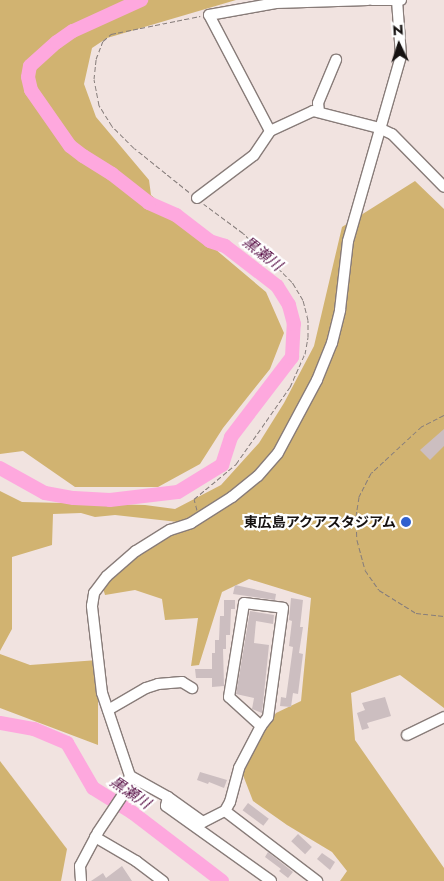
<!DOCTYPE html>
<html>
<head>
<meta charset="utf-8">
<style>
  body { margin:0 }
  #map { position:relative; width:444px; height:881px; overflow:hidden; background:#f1e3e0; font-family:Jost,"Noto Sans JP",sans-serif }
  div>[style] { position:absolute }
  .green>* { inset:0; background:#d1b371 }
  .river>* { height:14px; margin:-7px; padding:0 7px; transform-origin:7px; border-radius:7px; background:#fea8de }
  .building>* { inset:0; background:#ccbec0; transform-origin:0 0 }
  .path>* { height:1px; margin-top:-0.5px; transform-origin:0; background:repeating-linear-gradient(90deg,#867d7b 0 5px,transparent 0 7.5px) }
  .roads { filter:drop-shadow(1px 0 #887c79) drop-shadow(-1px 0 #887c79) drop-shadow(0 1px #887c79) drop-shadow(0 -1px #887c79) }
  .minor>* { height:10px; margin:-5px; padding:0 5px; transform-origin:5px; border-radius:5px; background:#fff }
  .dots>* { width:14px; height:14px; translate:-50% -50%; box-sizing:border-box; border:2px solid #fff; border-radius:50% }
  span { translate:-50% -50%; white-space:nowrap; text-align:center; line-height:1.15; -webkit-text-stroke:4.5px #fff; paint-order:stroke }
  .poi-label { font-size:14px; color:#161211; font-weight:700 }
  .right { translate:-100% -50%; text-align:right }
  .water-label { font-size:15px; color:#530840; font-style:italic }
  .north { position:absolute; left:374px; top:20px; width:50px; height:50px; -webkit-text-stroke:4px #fff; paint-order:stroke; rotate:356deg; font-size:14px; font-weight:700; line-height:20px; text-align:center; color:#161211 }
  .north::after { content:''; display:block; margin:auto; width:18px; height:22px; background:#161211; clip-path:polygon(50% 0,100% 100%,50% 72%,0 100%) }
</style>
</head>
<body>
<div id="map">
  <div class="green">
    <i style="clip-path:polygon(0 0,236px 0,107px 38px,92px 48px,84px 84px,96px 117px,149px 180px,151px 195px,266px 292px,284px 333px,270px 369px,223px 428px,200px 464px,158px 487px,75px 487px,23px 451px,0 454px)"></i>
    <i style="clip-path:polygon(415px 181px,444px 209px,444px 708px,400px 675px,351px 693px,355px 740px,444px 868px,444px 881px,340px 881px,347px 871px,332px 852px,287px 825px,253px 801px,241px 770px,252px 747px,276px 713px,301px 701px,311px 598px,249px 579px,222px 592px,199px 665px,191px 666px,198px 618px,165px 620px,162px 599px,135px 590px,105px 595px,100px 578px,178px 522px,115px 515px,95px 517px,81px 513px,53px 514px,52px 545px,12px 557px,12px 629px,0 651px,0 491px,22px 502px,145px 505px,175px 509px,221px 485px,259px 443px,284px 403px,314px 346px,342px 227px)"></i>
    <i style="clip-path:polygon(0 654px,30px 665px,98px 660px,98px 745px,0 708px)"></i>
    <i style="clip-path:polygon(0 761px,67px 849px,61px 881px,0 881px)"></i>
  </div>
  <div class="river">
    <i style="left:0;top:468px;width:51px;rotate:29.1deg"></i>
    <i style="left:45px;top:493px;width:29px;rotate:10deg"></i>
    <i style="left:74px;top:498px;width:36px;rotate:3deg"></i>
    <i style="left:110px;top:500px;width:68px;rotate:-6.7deg"></i>
    <i style="left:178px;top:492px;width:52px;rotate:-31.5deg"></i>
    <i style="left:222px;top:465px;width:29px;rotate:-72deg"></i>
    <i style="left:231px;top:437px;width:101px;rotate:-52.7deg"></i>
    <i style="left:292px;top:357px;width:33px;rotate:-87deg"></i>
    <i style="left:294px;top:324px;width:20px;rotate:-105deg"></i>
    <i style="left:289px;top:305px;width:22px;rotate:-122deg"></i>
    <i style="left:277px;top:286px;width:66px;rotate:-142.4deg"></i>
    <i style="left:225px;top:246px;width:16px;rotate:-162deg"></i>
    <i style="left:210px;top:241px;width:43px;rotate:-142.6deg"></i>
    <i style="left:176px;top:215px;width:30px;rotate:-156deg"></i>
    <i style="left:149px;top:203px;width:47px;rotate:-141.9deg"></i>
    <i style="left:112px;top:174px;width:34px;rotate:-148deg"></i>
    <i style="left:83px;top:156px;width:16px;rotate:-142deg"></i>
    <i style="left:70px;top:146px;width:68px;rotate:-124.9deg"></i>
    <i style="left:31px;top:90px;width:13px;rotate:-103deg"></i>
    <i style="left:28px;top:77px;width:11px;rotate:-80deg"></i>
    <i style="left:30px;top:66px;width:36px;rotate:-42deg"></i>
    <i style="left:57px;top:42px;width:19px;rotate:-35deg"></i>
    <i style="left:73px;top:31px;width:75px;rotate:-24.5deg"></i>
    <i style="left:0;top:723px;width:35px;rotate:10deg"></i>
    <i style="left:34px;top:729px;width:36px;rotate:23deg"></i>
    <i style="left:67px;top:743px;width:52px;rotate:60deg"></i>
    <i style="left:93px;top:788px;width:47px;rotate:32deg"></i>
    <i style="left:133px;top:813px;width:112px;rotate:37.4deg"></i>
  </div>
  <div class="building">
    <i style="clip-path:polygon(444px 429px,444px 446px,430px 460px,420px 450px)"></i>
    <i style="clip-path:polygon(235px 585px,276px 594px,275px 600px,233px 594px)"></i>
    <i style="clip-path:polygon(291px 598px,303px 600px,300px 627px,303px 627px,299px 653px,303px 654px,298px 694px,293px 693px,291px 707px,280px 706px,281px 697px,286px 698px,293px 647px,289px 646px,292px 621px,289px 620px)"></i>
    <i style="clip-path:polygon(224px 600px,235px 600px,235px 609px,231px 609px,230px 635px,226px 635px,226px 649px,223px 649px,224px 686px,212px 687px,212px 678px,196px 678px,195px 669px,212px 669px,212px 653px,215px 653px,215px 640px,219px 640px,220px 616px,224px 616px)"></i>
    <i style="clip-path:polygon(250px 611px,274px 615px,273px 624px,256px 621px,254px 643px,269px 645px,262px 713px,252px 709px,254px 698px,236px 694px)"></i>
    <i style="clip-path:polygon(385px 697px,391px 716px,367px 723px,369px 728px,362px 730px,357px 713px,365px 710px,362px 703px)"></i>
    <i style="clip-path:polygon(200px 772px,227px 780px,224px 788px,209px 782px,208px 784px,197px 780px)"></i>
    <i style="left:248px;top:803px;width:26px;height:9px;rotate:37deg"></i>
    <i style="left:298px;top:834px;width:19px;height:10px;rotate:43deg"></i>
    <i style="clip-path:polygon(268px 852px,293px 872px,288px 878px,279px 871px,281px 869px,265px 857px)"></i>
    <i style="clip-path:polygon(322px 853px,335px 862px,330px 870px,317px 859px)"></i>
    <i style="clip-path:polygon(122px 866px,132px 881px,91px 881px,103px 873px,106px 878px)"></i>
  </div>
  <div class="path">
    <i style="left:189px;top:192px;width:70px;rotate:-141.3deg"></i>
    <i style="left:134px;top:148px;width:31px;rotate:-135deg"></i>
    <i style="left:112px;top:126px;width:25px;rotate:-122deg"></i>
    <i style="left:99px;top:105px;width:26px;rotate:-101deg"></i>
    <i style="left:94px;top:79px;width:20px;rotate:-84deg"></i>
    <i style="left:96px;top:59px;width:19px;rotate:-69deg"></i>
    <i style="left:103px;top:41px;width:11px;rotate:-41deg"></i>
    <i style="left:111px;top:34px;width:91px;rotate:-11.4deg"></i>
    <i style="left:444px;top:415px;width:25px;rotate:153deg"></i>
    <i style="left:422px;top:426px;width:69px;rotate:137.3deg"></i>
    <i style="left:371px;top:473px;width:27px;rotate:117deg"></i>
    <i style="left:359px;top:497px;width:20px;rotate:99deg"></i>
    <i style="left:356px;top:517px;width:23px;rotate:88deg"></i>
    <i style="left:357px;top:540px;width:31px;rotate:75deg"></i>
    <i style="left:365px;top:570px;width:24px;rotate:55deg"></i>
    <i style="left:379px;top:590px;width:44px;rotate:31.9deg"></i>
    <i style="left:416px;top:613px;width:28px;rotate:6deg"></i>
    <i style="left:197px;top:510px;width:11px;rotate:-105deg"></i>
    <i style="left:194px;top:499px;width:55px;rotate:-39.8deg"></i>
    <i style="left:236px;top:464px;width:94px;rotate:-55deg"></i>
    <i style="left:290px;top:387px;width:36px;rotate:-66deg"></i>
    <i style="left:305px;top:354px;width:17px;rotate:-80deg"></i>
    <i style="left:308px;top:337px;width:17px;rotate:-90deg"></i>
    <i style="left:308px;top:320px;width:21px;rotate:-104deg"></i>
    <i style="left:303px;top:300px;width:21px;rotate:-121deg"></i>
    <i style="left:292px;top:282px;width:69px;rotate:-135deg"></i>
    <i style="left:243px;top:233px;width:49px;rotate:-143.4deg"></i>
  </div>
  <div class="roads">
    <div class="minor">
      <i style="left:372px;top:0;width:29px"></i>
      <i style="left:319px;top:112px;width:9px;rotate:-96deg"></i>
      <i style="left:318px;top:103px;width:47px;rotate:-67.3deg"></i>
      <i style="left:270px;top:131px;width:131px;rotate:-117.7deg"></i>
      <i style="left:209px;top:15px;width:68px;rotate:-10.2deg"></i>
      <i style="left:276px;top:3px;width:92px;rotate:-1.9deg"></i>
      <i style="left:197px;top:198px;width:71px;rotate:-37deg"></i>
      <i style="left:254px;top:155px;width:29px;rotate:-56deg"></i>
      <i style="left:270px;top:131px;width:47px;rotate:-24.9deg"></i>
      <i style="left:313px;top:111px;width:68px;rotate:14.4deg"></i>
      <i style="left:379px;top:128px;width:14px;rotate:25deg"></i>
      <i style="left:392px;top:134px;width:74px;rotate:45.5deg"></i>
      <i style="left:244px;top:603px;width:39px;rotate:7deg"></i>
      <i style="left:283px;top:608px;width:110px;rotate:97.8deg"></i>
      <i style="left:268px;top:717px;width:11px;rotate:128deg"></i>
      <i style="left:261px;top:726px;width:43px;rotate:-137.8deg"></i>
      <i style="left:229px;top:697px;width:95px;rotate:-80.9deg"></i>
      <i style="left:108px;top:710px;width:44px;rotate:-30.1deg"></i>
      <i style="left:146px;top:688px;width:13px;rotate:-18deg"></i>
      <i style="left:158px;top:684px;width:24px;rotate:-5deg"></i>
      <i style="left:182px;top:682px;width:12px;rotate:31deg"></i>
      <i style="left:407px;top:735px;width:41px;rotate:-25.9deg"></i>
      <i style="left:130px;top:776px;width:43px;rotate:28.9deg"></i>
      <i style="left:168px;top:797px;width:43px;rotate:35.5deg"></i>
      <i style="left:203px;top:822px;width:25px;rotate:-27deg"></i>
      <i style="left:225px;top:811px;width:10px;rotate:-61deg"></i>
      <i style="left:230px;top:802px;width:35px;rotate:-75deg"></i>
      <i style="left:239px;top:768px;width:47px;rotate:-62.4deg"></i>
      <i style="left:168px;top:797px;width:9px;rotate:103deg"></i>
      <i style="left:166px;top:806px;width:129px;rotate:35.5deg"></i>
      <i style="left:225px;top:811px;width:116px;rotate:37.3deg"></i>
      <i style="left:95px;top:837px;width:48px;rotate:30.3deg"></i>
      <i style="left:136px;top:861px;width:34px;rotate:37deg"></i>
      <i style="left:81px;top:881px;width:15px;rotate:-94deg"></i>
      <i style="left:80px;top:866px;width:38px;rotate:-62deg"></i>
      <i style="left:98px;top:832px;width:43px;rotate:-56.3deg"></i>
      <i style="left:122px;top:796px;width:22px;rotate:-68deg"></i>
      <i style="left:130px;top:776px;width:88px;rotate:-108.6deg"></i>
      <i style="left:102px;top:693px;width:88px;rotate:-96.6deg"></i>
      <i style="left:92px;top:606px;width:13px;rotate:-81deg"></i>
      <i style="left:94px;top:593px;width:21px;rotate:-53deg"></i>
      <i style="left:107px;top:576px;width:38px;rotate:-41deg"></i>
      <i style="left:136px;top:551px;width:40px;rotate:-32deg"></i>
      <i style="left:170px;top:530px;width:22px;rotate:-18deg"></i>
      <i style="left:191px;top:523px;width:49px;rotate:-32.4deg"></i>
      <i style="left:232px;top:497px;width:33px;rotate:-39deg"></i>
      <i style="left:258px;top:476px;width:30px;rotate:-49deg"></i>
      <i style="left:278px;top:453px;width:83px;rotate:-61.9deg"></i>
      <i style="left:317px;top:380px;width:40px;rotate:-68deg"></i>
      <i style="left:332px;top:343px;width:34px;rotate:-76deg"></i>
      <i style="left:340px;top:310px;width:69px;rotate:-83.4deg"></i>
      <i style="left:348px;top:241px;width:192px;rotate:-74deg"></i>
      <i style="left:401px;top:56px;width:56px;rotate:-94.1deg"></i>
    </div>
  </div>
  <div class="dots">
    <i style="left:406px;top:522px;background:#2f60cf"></i>
  </div>
  <div class="poi-label">
    <span class="right" style="left:396px;top:522px">東広島アクアスタジアム</span>
  </div>
  <div class="water-label">
    <span style="left:262px;top:254px;rotate:38deg">黒瀬川</span>
    <span style="left:130px;top:793px;rotate:34deg">黒瀬川</span>
  </div>
  <div class="north">N</div>
</div>
</body>
</html>
